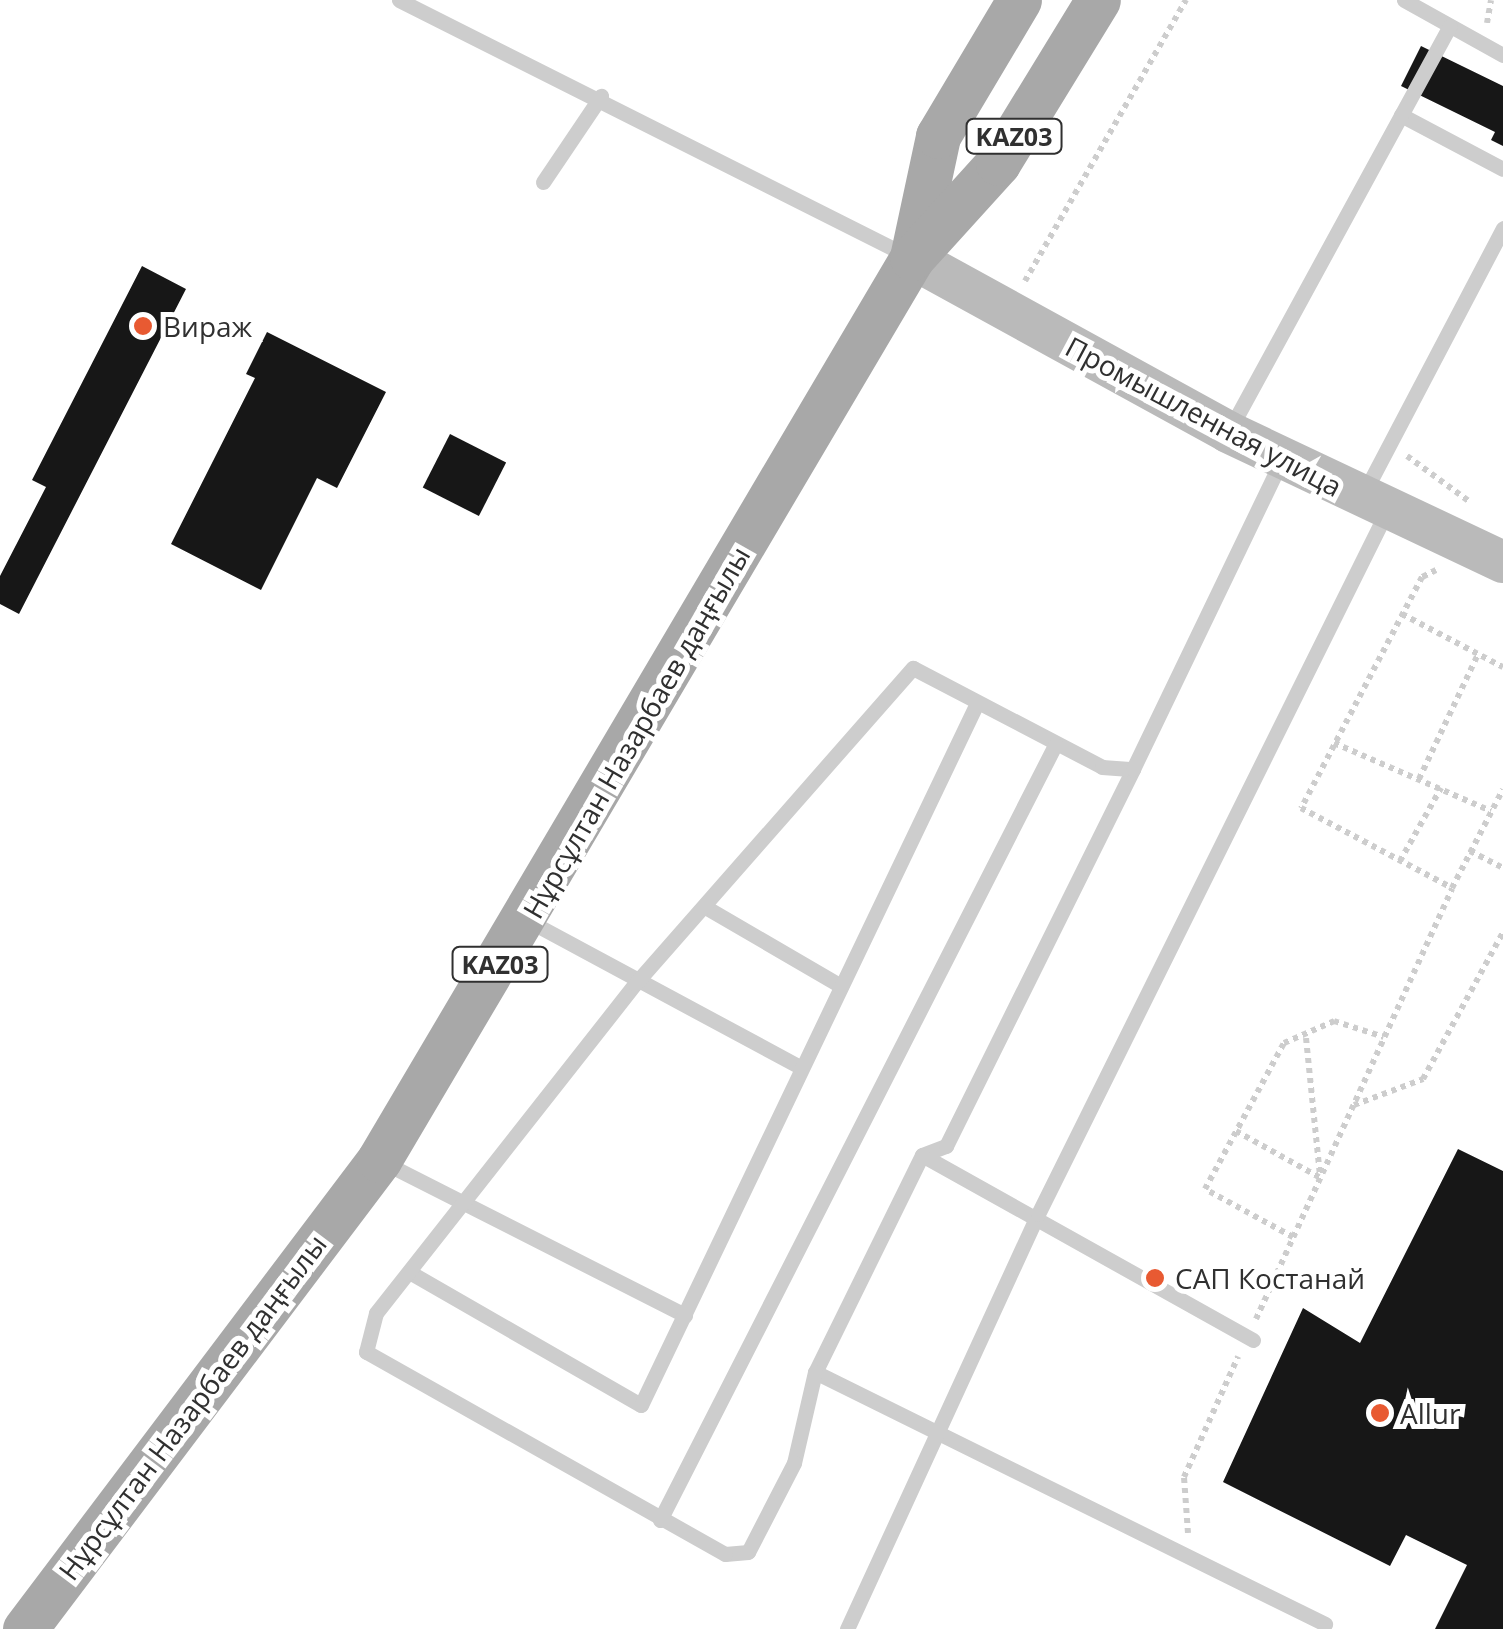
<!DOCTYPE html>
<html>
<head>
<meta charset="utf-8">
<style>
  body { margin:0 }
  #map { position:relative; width:1503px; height:1629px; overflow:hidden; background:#fff; font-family:"Open Sans",sans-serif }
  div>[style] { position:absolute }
  .building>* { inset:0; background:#171717; transform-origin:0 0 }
  .path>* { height:6px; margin-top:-3px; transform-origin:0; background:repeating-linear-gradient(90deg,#cdcdcd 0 5px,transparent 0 10px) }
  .lane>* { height:15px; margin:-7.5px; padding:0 7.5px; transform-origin:7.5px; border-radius:7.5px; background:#cdcdcd }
  .secondary>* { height:42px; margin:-21px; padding:0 21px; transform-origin:21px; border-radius:21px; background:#bababa }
  .primary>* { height:45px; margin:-22.5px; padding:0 22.5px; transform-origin:22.5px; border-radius:22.5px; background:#a8a8a8 }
  .dots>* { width:28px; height:28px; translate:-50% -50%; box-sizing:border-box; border:5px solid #fff; border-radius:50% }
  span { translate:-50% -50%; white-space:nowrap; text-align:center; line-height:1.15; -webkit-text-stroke:10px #fff; paint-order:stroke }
  .shield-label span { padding:2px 8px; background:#fff; border:2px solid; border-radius:8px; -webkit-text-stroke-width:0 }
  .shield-label { font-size:25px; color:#303030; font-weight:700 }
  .poi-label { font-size:28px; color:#303030 }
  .left { translate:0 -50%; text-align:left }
  .street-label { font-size:28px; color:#303030 }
</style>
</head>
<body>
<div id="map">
  <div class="building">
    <i style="clip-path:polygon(1421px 46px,1503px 86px,1503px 146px,1491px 140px,1495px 132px,1401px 86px)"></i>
    <i style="clip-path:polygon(142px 266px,186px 289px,19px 614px,0 604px,0 576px,46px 487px,32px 480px)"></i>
    <i style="clip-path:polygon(267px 332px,386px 392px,337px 488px,317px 478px,261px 590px,171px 544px,255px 378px,246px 374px)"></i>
    <i style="left:450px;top:434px;width:63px;height:60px;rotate:27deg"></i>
    <i style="clip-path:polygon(1458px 1149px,1503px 1171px,1503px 1629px,1435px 1629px,1467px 1565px,1406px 1535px,1390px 1566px,1223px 1482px,1303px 1308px,1360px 1343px)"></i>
  </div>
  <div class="path">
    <i style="left:1487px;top:23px;width:23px;rotate:-80deg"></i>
    <i style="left:1025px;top:281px;width:324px;rotate:-60.2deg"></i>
    <i style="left:1407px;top:456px;width:78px;rotate:36.1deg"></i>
    <i style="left:1436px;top:570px;width:16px;rotate:153deg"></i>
    <i style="left:1422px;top:577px;width:261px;rotate:117.6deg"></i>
    <i style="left:1301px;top:808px;width:171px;rotate:27.9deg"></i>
    <i style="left:1452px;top:888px;width:111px;rotate:-62.7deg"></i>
    <i style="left:1402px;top:614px;width:114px;rotate:27.7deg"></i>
    <i style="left:1334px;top:743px;width:171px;rotate:23.4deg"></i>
    <i style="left:1419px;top:779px;width:138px;rotate:-64.7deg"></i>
    <i style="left:1470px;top:851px;width:37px;rotate:27deg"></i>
    <i style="left:1400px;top:861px;width:84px;rotate:-60.7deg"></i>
    <i style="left:1306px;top:1038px;width:139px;rotate:84.2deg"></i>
    <i style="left:1354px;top:1105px;width:74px;rotate:-20.6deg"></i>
    <i style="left:1423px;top:1079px;width:167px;rotate:-61.4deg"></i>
    <i style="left:1236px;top:1131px;width:95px;rotate:29deg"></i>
    <i style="left:1293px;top:1237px;width:100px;rotate:-151.4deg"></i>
    <i style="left:1205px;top:1189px;width:166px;rotate:-61.6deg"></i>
    <i style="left:1284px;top:1043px;width:55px;rotate:-23.7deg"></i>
    <i style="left:1334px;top:1021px;width:52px;rotate:17.7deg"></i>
    <i style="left:1256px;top:1319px;width:473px;rotate:-65.5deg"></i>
    <i style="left:1188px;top:1533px;width:56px;rotate:-94.1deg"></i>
    <i style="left:1184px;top:1477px;width:132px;rotate:-65.8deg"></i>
  </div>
  <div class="lane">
    <i style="left:399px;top:0;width:570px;rotate:26.7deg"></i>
    <i style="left:1404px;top:0;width:113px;rotate:29.1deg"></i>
    <i style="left:1401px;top:115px;width:115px;rotate:27.9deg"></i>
    <i style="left:543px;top:182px;width:104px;rotate:-56deg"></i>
    <i style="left:1230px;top:429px;width:459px;rotate:-61.4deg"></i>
    <i style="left:1365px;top:491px;width:297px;rotate:-62.3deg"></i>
    <i style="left:707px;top:908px;width:149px;rotate:30.2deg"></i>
    <i style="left:527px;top:920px;width:308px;rotate:28.3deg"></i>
    <i style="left:922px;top:1155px;width:26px;rotate:-21deg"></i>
    <i style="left:946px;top:1146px;width:421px;rotate:-63.6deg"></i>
    <i style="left:381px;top:1161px;width:341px;rotate:26.9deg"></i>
    <i style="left:411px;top:1273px;width:265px;rotate:29.9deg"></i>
    <i style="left:641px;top:1405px;width:778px;rotate:-64.42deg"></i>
    <i style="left:1253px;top:1340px;width:379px;rotate:-150.8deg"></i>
    <i style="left:922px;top:1155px;width:242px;rotate:116.2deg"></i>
    <i style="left:815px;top:1372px;width:569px;rotate:26.29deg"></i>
    <i style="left:815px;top:1372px;width:93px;rotate:103deg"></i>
    <i style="left:794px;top:1463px;width:100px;rotate:117.3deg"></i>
    <i style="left:748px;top:1552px;width:23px;rotate:175deg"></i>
    <i style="left:725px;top:1554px;width:412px;rotate:-150.6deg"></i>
    <i style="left:366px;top:1352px;width:40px;rotate:-75.6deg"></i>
    <i style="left:376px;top:1313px;width:419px;rotate:-51.8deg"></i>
    <i style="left:635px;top:984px;width:421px;rotate:-48.7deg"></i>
    <i style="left:913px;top:668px;width:213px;rotate:27.6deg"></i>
    <i style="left:1102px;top:767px;width:31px;rotate:4deg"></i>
    <i style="left:1133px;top:769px;width:343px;rotate:-64.3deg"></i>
    <i style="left:660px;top:1520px;width:870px;rotate:-62.99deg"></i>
    <i style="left:847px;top:1629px;width:457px;rotate:-65.3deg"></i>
    <i style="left:1038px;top:1214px;width:783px;rotate:-63.6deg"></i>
  </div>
  <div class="secondary">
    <i style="left:912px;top:258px;width:361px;rotate:28.8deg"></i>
    <i style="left:1228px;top:432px;width:304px;rotate:25.3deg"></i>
  </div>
  <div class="primary">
    <i style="left:913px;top:253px;width:120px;rotate:-77.9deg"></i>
    <i style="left:938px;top:136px;width:158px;rotate:-59.2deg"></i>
    <i style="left:25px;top:1629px;width:588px;rotate:-52.95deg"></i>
    <i style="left:379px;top:1160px;width:1048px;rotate:-59.42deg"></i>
    <i style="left:912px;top:258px;width:128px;rotate:-47.8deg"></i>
    <i style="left:998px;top:163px;width:191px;rotate:-58.5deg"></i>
  </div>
  <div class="dots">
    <i style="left:143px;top:326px;background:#e85a32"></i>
    <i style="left:1155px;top:1278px;background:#e85a32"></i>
    <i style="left:1380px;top:1413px;background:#e85a32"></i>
  </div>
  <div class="shield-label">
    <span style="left:1014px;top:136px">KАZ03</span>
    <span style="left:500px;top:964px">KАZ03</span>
  </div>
  <div class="poi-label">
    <span class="left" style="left:163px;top:326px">Вираж</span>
    <span class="left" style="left:1175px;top:1278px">САП Костанай</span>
    <span class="left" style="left:1400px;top:1413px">Allur</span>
  </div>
  <div class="street-label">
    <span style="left:1204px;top:416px;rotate:28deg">Промышленная улица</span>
    <span style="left:636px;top:732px;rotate:-60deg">Нұрсұлтан Назарбаев даңғылы</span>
    <span style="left:192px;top:1407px;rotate:-53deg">Нұрсұлтан Назарбаев даңғылы</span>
  </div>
</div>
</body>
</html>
